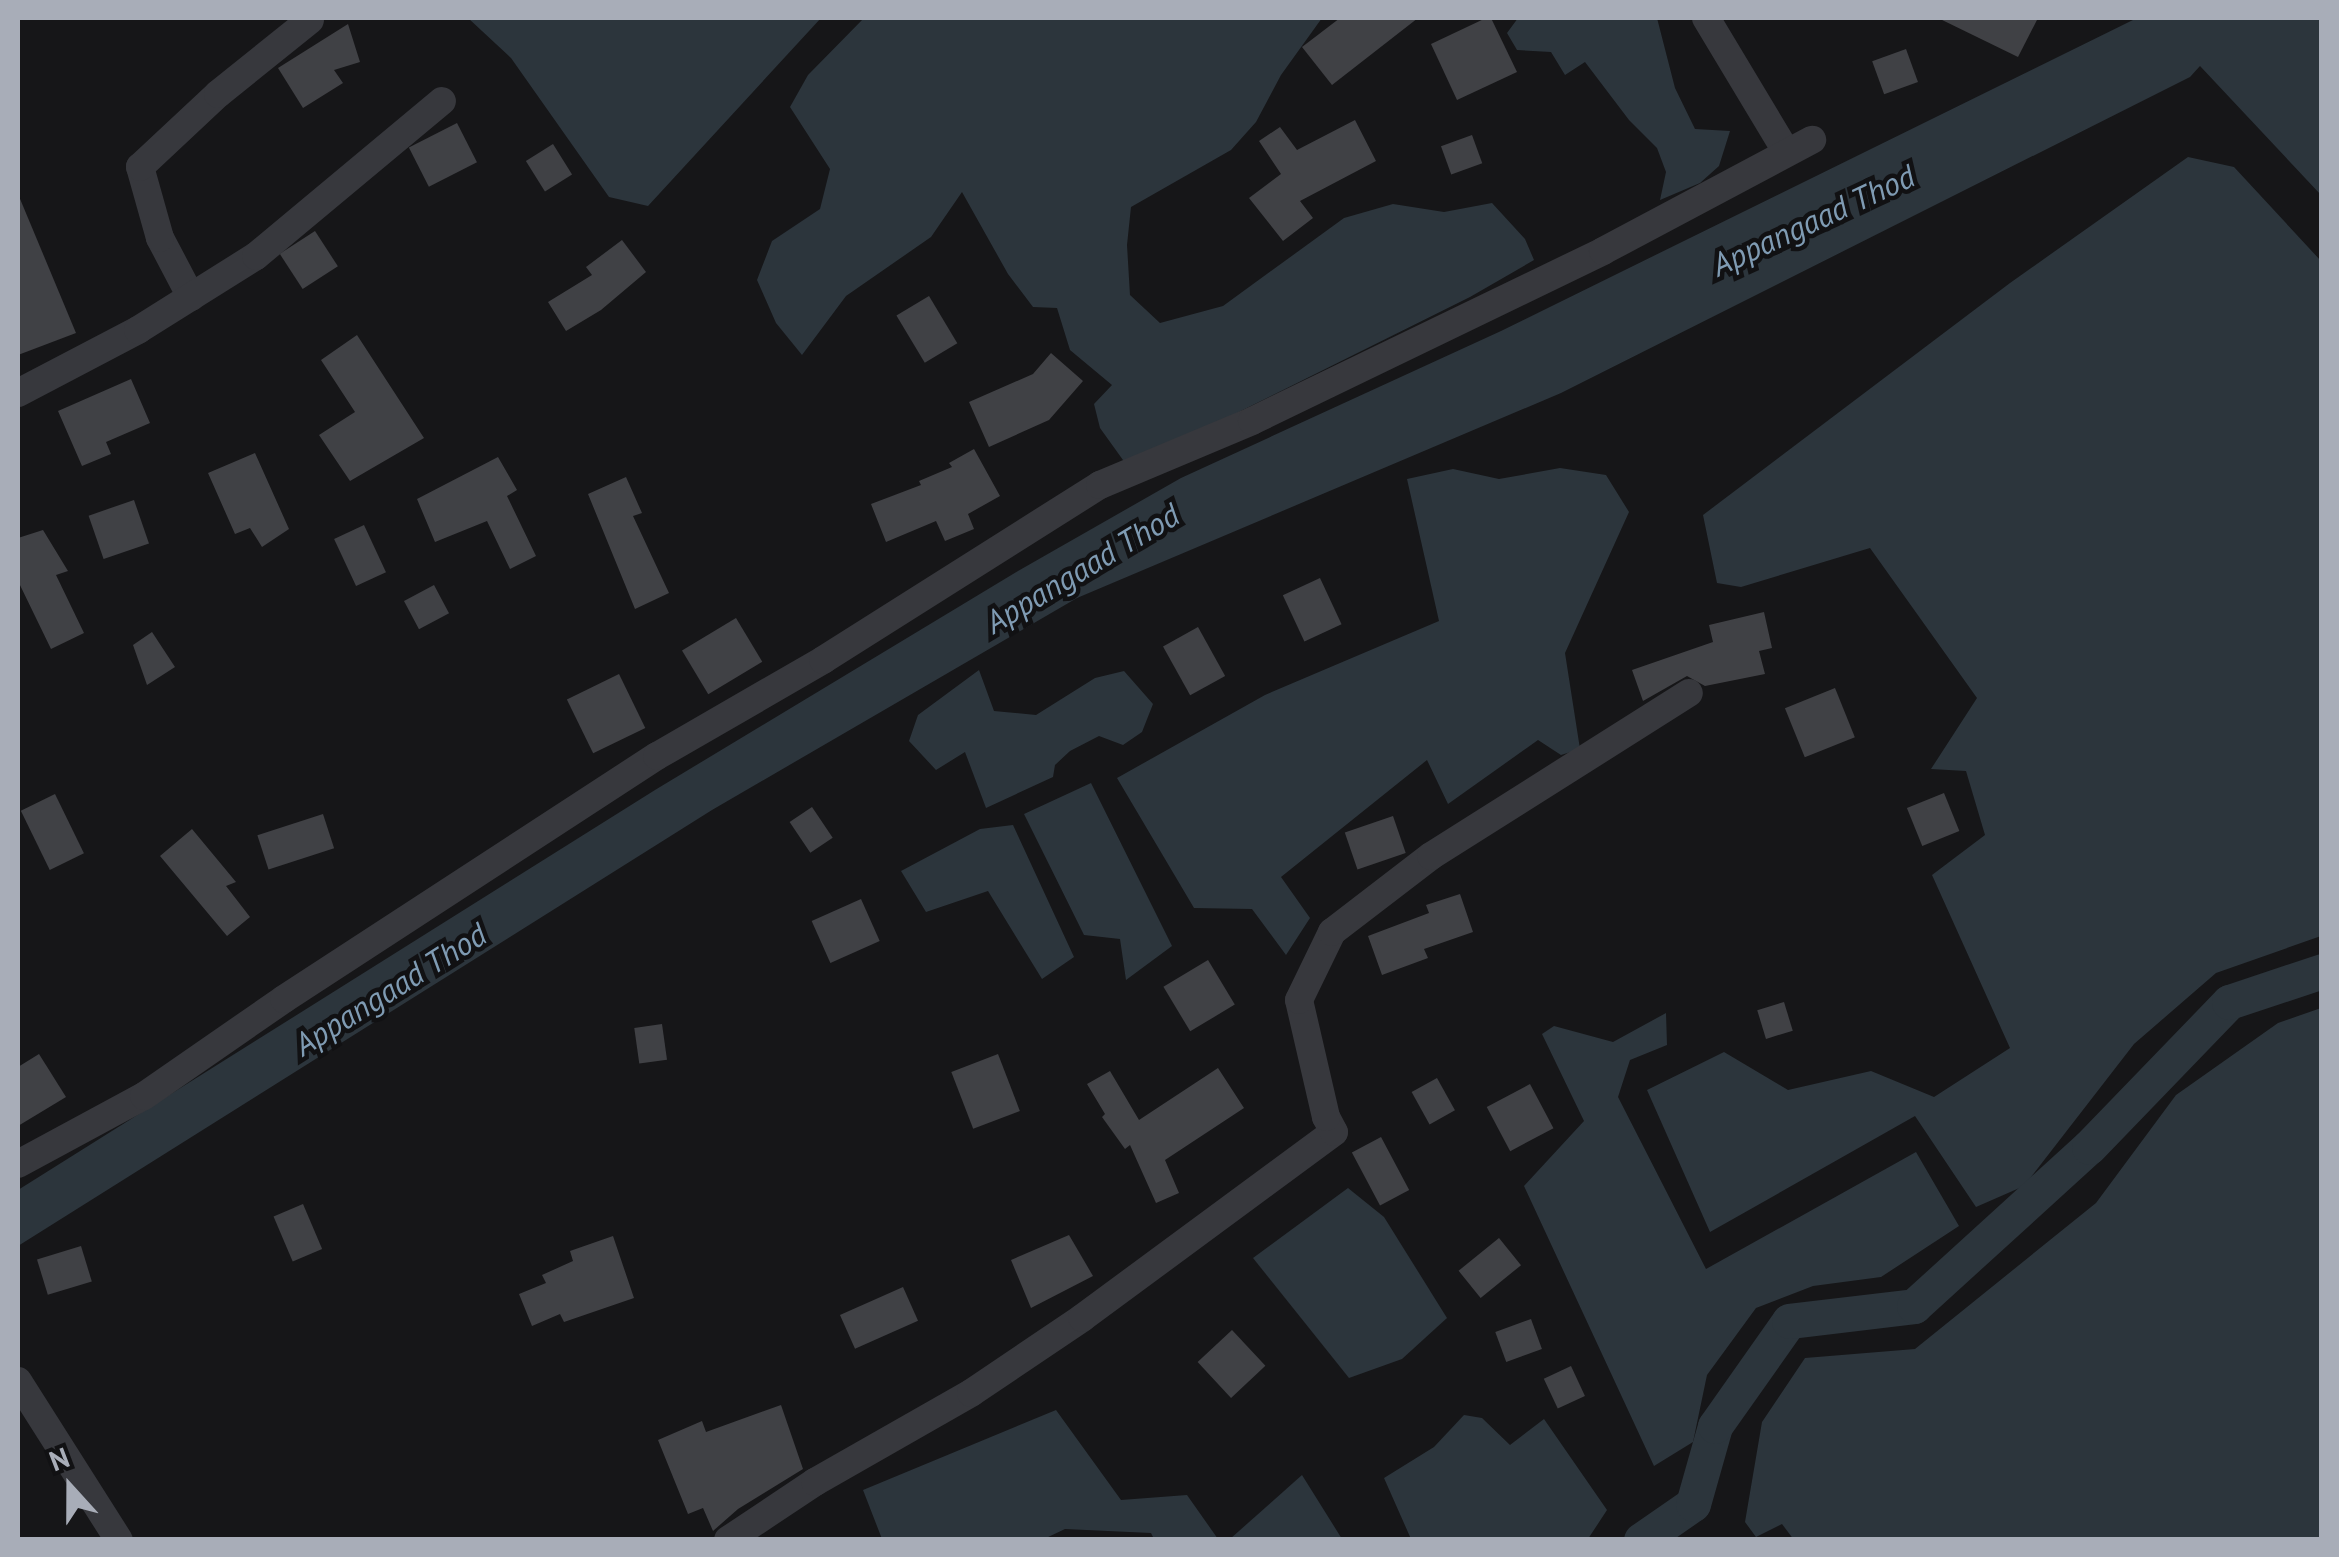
<!DOCTYPE html>
<html>
<head>
<meta charset="utf-8">
<style>
  body { margin:0 }
  #map { position:relative; width:2339px; height:1557px; overflow:hidden; background:#161618; font-family:"PT Sans",sans-serif }
  div>[style] { position:absolute }
  .water>* { inset:0; background:#2c353c }
  .canal>* { height:35px; margin:-17.5px; padding:0 17.5px; transform-origin:17.5px; border-radius:17.5px; background:#2c353c }
  .building>* { inset:0; background:#404145; transform-origin:0 0 }
  .minor>* { height:28px; margin:-14px; padding:0 14px; transform-origin:14px; border-radius:14px; background:#37383d }
  span { translate:-50% -50%; white-space:nowrap; text-align:center; line-height:1.15; -webkit-text-stroke:9px #111113; paint-order:stroke }
  .water-label { font-size:32px; color:#7f9bb3; font-style:italic }
  .frame { position:absolute; inset:0; border:20px solid #a8adb8; pointer-events:none }
  .north { position:absolute; left:20px; top:1437px; width:100px; height:100px; -webkit-text-stroke:8px #111113; paint-order:stroke; rotate:339deg; font-size:28px; font-weight:700; line-height:40px; text-align:center; color:#a8adb8 }
  .north::after { content:''; display:block; margin:auto; width:35px; height:45px; background:#a8adb8; clip-path:polygon(50% 0,100% 100%,50% 72%,0 100%) }
</style>
</head>
<body>
<div id="map">
  <div class="water">
    <i style="clip-path:polygon(468px 18px,821px 18px,648px 206px,609px 197px,511px 58px)"></i>
    <i style="clip-path:polygon(864px 18px,1322px 18px,1281px 75px,1256px 122px,1231px 150px,1131px 207px,1127px 245px,1130px 295px,1160px 323px,1223px 306px,1344px 218px,1393px 204px,1444px 212px,1492px 203px,1525px 239px,1534px 260px,1470px 297px,1128px 467px,1100px 428px,1094px 404px,1112px 385px,1070px 350px,1057px 308px,1033px 307px,1008px 274px,962px 192px,931px 237px,846px 296px,802px 355px,776px 323px,757px 280px,772px 241px,820px 209px,830px 169px,790px 107px,808px 75px)"></i>
    <i style="clip-path:polygon(1518px 18px,1657px 18px,1675px 88px,1695px 129px,1730px 131px,1719px 166px,1700px 183px,1660px 200px,1666px 172px,1657px 148px,1629px 120px,1585px 62px,1565px 75px,1551px 52px,1517px 50px,1507px 33px)"></i>
    <i style="clip-path:polygon(2137px 18px,2321px 18px,2321px 195px,2200px 66px,2190px 77px,1561px 393px,1077px 598px,712px 810px,18px 1246px,18px 1190px,655px 790px,1018px 571px,1181px 478px,1501px 331px)"></i>
    <i style="clip-path:polygon(2188px 157px,2234px 167px,2321px 261px,2321px 936px,2216px 973px,2134px 1044px,2024px 1186px,1976px 1207px,1915px 1116px,1710px 1232px,1647px 1090px,1724px 1052px,1788px 1090px,1871px 1071px,1934px 1097px,2010px 1048px,1932px 875px,1985px 835px,1966px 771px,1931px 769px,1977px 698px,1870px 548px,1741px 587px,1717px 583px,1703px 515px,2010px 283px)"></i>
    <i style="clip-path:polygon(1560px 468px,1606px 475px,1629px 512px,1565px 653px,1580px 749px,1561px 755px,1538px 740px,1448px 804px,1427px 760px,1281px 877px,1310px 918px,1286px 955px,1252px 909px,1194px 908px,1117px 778px,1265px 695px,1439px 621px,1407px 479px,1453px 469px,1499px 479px)"></i>
    <i style="clip-path:polygon(979px 670px,994px 711px,1036px 715px,1095px 678px,1124px 671px,1153px 704px,1142px 732px,1123px 745px,1099px 736px,1070px 751px,1055px 765px,1053px 777px,986px 808px,965px 752px,936px 770px,909px 741px,918px 715px)"></i>
    <i style="clip-path:polygon(1091px 783px,1172px 946px,1126px 980px,1120px 939px,1084px 935px,1024px 814px)"></i>
    <i style="clip-path:polygon(1013px 825px,1074px 957px,1042px 979px,988px 891px,926px 912px,901px 871px,980px 829px)"></i>
    <i style="clip-path:polygon(2321px 1008px,2321px 1539px,1794px 1540px,1782px 1524px,1756px 1537px,1745px 1522px,1762px 1422px,1805px 1358px,1915px 1349px,2096px 1203px,2176px 1095px,2278px 1023px)"></i>
    <i style="clip-path:polygon(1666px 1013px,1667px 1045px,1630px 1060px,1618px 1097px,1706px 1269px,1916px 1152px,1959px 1226px,1881px 1277px,1813px 1286px,1756px 1308px,1707px 1375px,1693px 1442px,1654px 1466px,1524px 1186px,1584px 1121px,1542px 1034px,1554px 1026px,1613px 1042px)"></i>
    <i style="clip-path:polygon(1348px 1188px,1384px 1217px,1447px 1318px,1402px 1359px,1349px 1378px,1253px 1258px)"></i>
    <i style="clip-path:polygon(1056px 1410px,1121px 1500px,1187px 1495px,1218px 1539px,1154px 1539px,1151px 1533px,1065px 1529px,1044px 1539px,882px 1539px,863px 1490px)"></i>
    <i style="clip-path:polygon(1464px 1415px,1482px 1418px,1510px 1445px,1544px 1419px,1607px 1510px,1588px 1539px,1411px 1539px,1384px 1478px,1434px 1447px)"></i>
    <i style="clip-path:polygon(1302px 1475px,1342px 1539px,1230px 1539px)"></i>
  </div>
  <div class="canal">
    <i style="left:1641px;top:1540px;width:63px;rotate:-34.7deg"></i>
    <i style="left:1693px;top:1504px;width:81px;rotate:-74.2deg"></i>
    <i style="left:1715px;top:1426px;width:128px;rotate:-54.8deg"></i>
    <i style="left:1789px;top:1321px;width:126px;rotate:-6.8deg"></i>
    <i style="left:1914px;top:1306px;width:236px;rotate:-42.3deg"></i>
    <i style="left:2089px;top:1147px;width:202px;rotate:-46deg"></i>
    <i style="left:2229px;top:1002px;width:98px;rotate:-18.4deg"></i>
  </div>
  <div class="building">
    <i style="clip-path:polygon(1340px 18px,1418px 18px,1332px 85px,1302px 47px)"></i>
    <i style="clip-path:polygon(1486px 18px,1491px 18px,1517px 72px,1457px 100px,1431px 44px)"></i>
    <i style="clip-path:polygon(1938px 18px,2038px 18px,2018px 57px)"></i>
    <i style="clip-path:polygon(348px 24px,360px 62px,334px 70px,343px 83px,303px 108px,278px 68px)"></i>
    <i style="left:1906px;top:49px;width:35px;height:36px;rotate:70deg"></i>
    <i style="clip-path:polygon(1355px 120px,1376px 161px,1300px 201px,1313px 218px,1283px 241px,1249px 198px,1281px 174px,1259px 141px,1280px 127px,1297px 150px)"></i>
    <i style="left:457px;top:123px;width:44px;height:54px;rotate:63deg"></i>
    <i style="left:1472px;top:135px;width:30px;height:33px;rotate:70deg"></i>
    <i style="left:553px;top:144px;width:36px;height:32px;rotate:58deg"></i>
    <i style="clip-path:polygon(18px 194px,76px 333px,18px 355px)"></i>
    <i style="left:315px;top:231px;width:42px;height:42px;rotate:57deg"></i>
    <i style="clip-path:polygon(622px 240px,646px 272px,601px 310px,566px 331px,548px 302px,592px 275px,586px 267px)"></i>
    <i style="left:929px;top:296px;width:55px;height:38px;rotate:59deg"></i>
    <i style="clip-path:polygon(357px 335px,424px 438px,350px 481px,319px 435px,355px 412px,321px 360px)"></i>
    <i style="clip-path:polygon(1051px 353px,1083px 381px,1049px 420px,989px 447px,969px 402px,1033px 374px)"></i>
    <i style="clip-path:polygon(131px 379px,150px 423px,106px 442px,111px 454px,82px 466px,58px 411px)"></i>
    <i style="clip-path:polygon(974px 449px,1000px 496px,968px 514px,974px 529px,945px 541px,936px 521px,886px 542px,871px 504px,921px 485px,919px 481px,952px 467px,949px 463px)"></i>
    <i style="clip-path:polygon(255px 453px,289px 529px,262px 547px,250px 528px,235px 534px,208px 473px)"></i>
    <i style="clip-path:polygon(498px 457px,517px 490px,507px 496px,536px 556px,510px 569px,487px 521px,435px 542px,417px 499px)"></i>
    <i style="clip-path:polygon(626px 477px,642px 513px,633px 516px,669px 593px,635px 609px,588px 494px)"></i>
    <i style="left:134px;top:500px;width:46px;height:48px;rotate:71deg"></i>
    <i style="left:364px;top:525px;width:52px;height:33px;rotate:65deg"></i>
    <i style="clip-path:polygon(43px 530px,68px 571px,56px 575px,84px 633px,51px 649px,18px 581px,18px 538px)"></i>
    <i style="left:1320px;top:578px;width:51px;height:41px;rotate:65deg"></i>
    <i style="left:434px;top:585px;width:32px;height:34px;rotate:62deg"></i>
    <i style="clip-path:polygon(1764px 612px,1772px 648px,1759px 651px,1765px 674px,1705px 686px,1687px 676px,1643px 701px,1632px 670px,1713px 642px,1709px 625px)"></i>
    <i style="left:736px;top:618px;width:51px;height:63px;rotate:59deg"></i>
    <i style="left:1198px;top:627px;width:56px;height:40px;rotate:61deg"></i>
    <i style="clip-path:polygon(152px 632px,175px 667px,147px 685px,133px 645px)"></i>
    <i style="left:619px;top:674px;width:60px;height:58px;rotate:64deg"></i>
    <i style="left:1835px;top:688px;width:53px;height:54px;rotate:68deg"></i>
    <i style="left:1944px;top:793px;width:41px;height:40px;rotate:68deg"></i>
    <i style="left:55px;top:794px;width:66px;height:38px;rotate:64deg"></i>
    <i style="left:812px;top:807px;width:37px;height:27px;rotate:56deg"></i>
    <i style="left:323px;top:814px;width:36px;height:69px;rotate:72deg"></i>
    <i style="left:1393px;top:816px;width:39px;height:51px;rotate:71deg"></i>
    <i style="clip-path:polygon(192px 829px,236px 882px,226px 886px,250px 917px,227px 936px,160px 856px)"></i>
    <i style="clip-path:polygon(1460px 894px,1473px 932px,1424px 949px,1428px 958px,1382px 975px,1368px 936px,1429px 913px,1426px 905px)"></i>
    <i style="left:861px;top:899px;width:46px;height:54px;rotate:66deg"></i>
    <i style="left:1208px;top:960px;width:52px;height:52px;rotate:59deg"></i>
    <i style="left:1784px;top:1002px;width:30px;height:28px;rotate:73deg"></i>
    <i style="left:662px;top:1024px;width:36px;height:28px;rotate:82deg"></i>
    <i style="clip-path:polygon(39px 1054px,66px 1097px,18px 1126px,18px 1067px)"></i>
    <i style="left:998px;top:1054px;width:61px;height:50px;rotate:69deg"></i>
    <i style="clip-path:polygon(1218px 1068px,1244px 1108px,1165px 1160px,1179px 1193px,1156px 1203px,1130px 1145px,1125px 1149px,1102px 1117px,1105px 1114px,1087px 1084px,1110px 1071px,1139px 1120px)"></i>
    <i style="left:1437px;top:1078px;width:37px;height:29px;rotate:61deg"></i>
    <i style="left:1530px;top:1084px;width:50px;height:49px;rotate:62deg"></i>
    <i style="left:1381px;top:1137px;width:60px;height:33px;rotate:62deg"></i>
    <i style="left:303px;top:1204px;width:49px;height:32px;rotate:67deg"></i>
    <i style="clip-path:polygon(1069px 1235px,1093px 1276px,1031px 1308px,1011px 1260px)"></i>
    <i style="clip-path:polygon(613px 1236px,634px 1298px,564px 1322px,560px 1314px,532px 1326px,519px 1294px,546px 1283px,542px 1275px,573px 1261px,570px 1251px)"></i>
    <i style="left:1499px;top:1238px;width:35px;height:52px;rotate:51deg"></i>
    <i style="left:81px;top:1246px;width:37px;height:46px;rotate:73deg"></i>
    <i style="left:903px;top:1287px;width:37px;height:69px;rotate:66deg"></i>
    <i style="left:1531px;top:1319px;width:32px;height:38px;rotate:70deg"></i>
    <i style="left:1232px;top:1330px;width:49px;height:47px;rotate:47deg"></i>
    <i style="left:1571px;top:1366px;width:33px;height:30px;rotate:65deg"></i>
    <i style="clip-path:polygon(781px 1405px,803px 1469px,738px 1509px,713px 1531px,703px 1508px,688px 1514px,658px 1440px,702px 1421px,706px 1432px)"></i>
  </div>
  <div class="minor">
    <i style="left:1706px;top:18px;width:155px;rotate:59deg"></i>
    <i style="left:191px;top:297px;width:67px;rotate:-117.7deg"></i>
    <i style="left:160px;top:238px;width:74px;rotate:-105.7deg"></i>
    <i style="left:140px;top:167px;width:107px;rotate:-43.1deg"></i>
    <i style="left:218px;top:94px;width:118px;rotate:-38.8deg"></i>
    <i style="left:18px;top:393px;width:136px;rotate:-27.7deg"></i>
    <i style="left:138px;top:330px;width:139px;rotate:-32.1deg"></i>
    <i style="left:256px;top:256px;width:242px;rotate:-39.8deg"></i>
    <i style="left:18px;top:1164px;width:143px;rotate:-28.4deg"></i>
    <i style="left:144px;top:1096px;width:170px;rotate:-34.7deg"></i>
    <i style="left:284px;top:999px;width:445px;rotate:-33.1deg"></i>
    <i style="left:657px;top:756px;width:192px;rotate:-30deg"></i>
    <i style="left:823px;top:660px;width:328px;rotate:-32.3deg"></i>
    <i style="left:1100px;top:485px;width:165px;rotate:-22.8deg"></i>
    <i style="left:1252px;top:421px;width:390px;rotate:-25.8deg"></i>
    <i style="left:1603px;top:251px;width:237px;rotate:-28deg"></i>
    <i style="left:18px;top:1381px;width:188px;rotate:57.6deg"></i>
    <i style="left:728px;top:1540px;width:105px;rotate:-33.7deg"></i>
    <i style="left:815px;top:1482px;width:180px;rotate:-29.7deg"></i>
    <i style="left:971px;top:1393px;width:134px;rotate:-34deg"></i>
    <i style="left:1082px;top:1318px;width:313px;rotate:-36.4deg"></i>
    <i style="left:1334px;top:1132px;width:17px;rotate:-118deg"></i>
    <i style="left:1326px;top:1117px;width:120px;rotate:-103deg"></i>
    <i style="left:1299px;top:1000px;width:76px;rotate:-64.1deg"></i>
    <i style="left:1332px;top:932px;width:125px;rotate:-37.5deg"></i>
    <i style="left:1431px;top:856px;width:305px;rotate:-32.3deg"></i>
  </div>
  <div class="water-label">
    <span style="left:1813px;top:220px;rotate:-25deg">Appangaad Thod</span>
    <span style="left:1082px;top:568px;rotate:-31deg">Appangaad Thod</span>
    <span style="left:390px;top:989px;rotate:-32deg">Appangaad Thod</span>
  </div>
  <div class="frame"></div>
  <div class="north">N</div>
</div>
</body>
</html>
